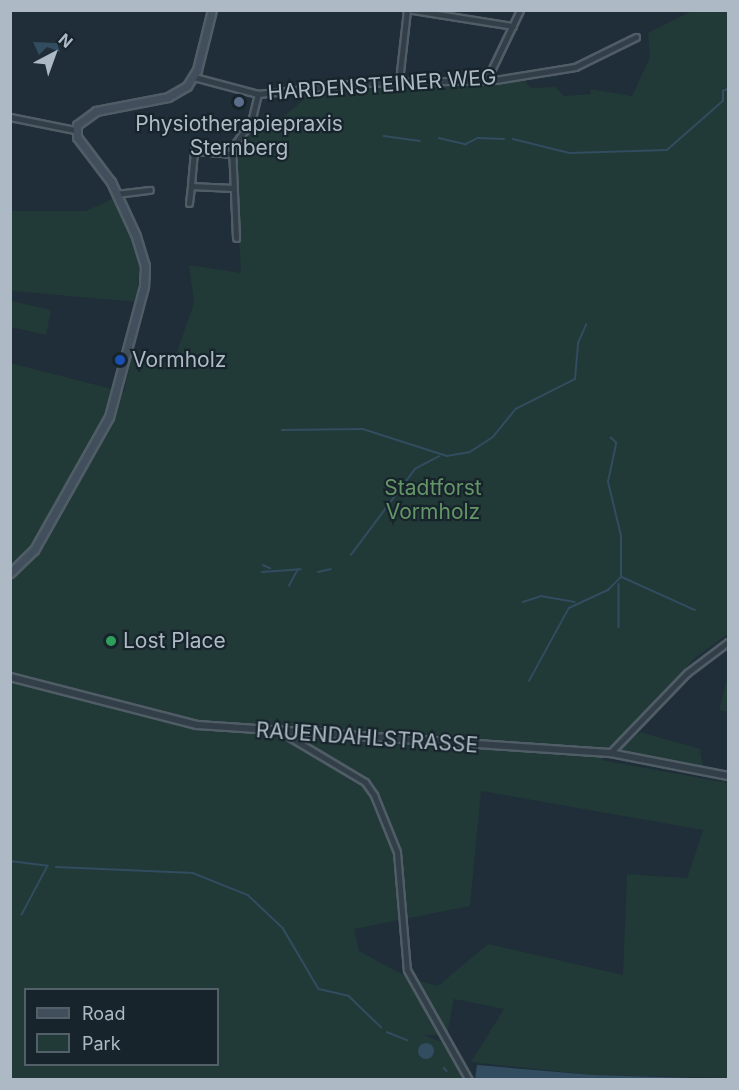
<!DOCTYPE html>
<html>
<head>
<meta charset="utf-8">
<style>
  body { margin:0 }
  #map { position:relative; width:739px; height:1090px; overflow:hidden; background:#1f2e38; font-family:Inter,sans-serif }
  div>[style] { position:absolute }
  .green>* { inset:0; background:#213937 }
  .water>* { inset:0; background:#324c60 }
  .round { border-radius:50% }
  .stream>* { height:1.5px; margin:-0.75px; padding:0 0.75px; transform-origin:0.75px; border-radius:0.75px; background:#324c60 }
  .roads { filter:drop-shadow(2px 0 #505d66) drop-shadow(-2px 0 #505d66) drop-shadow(0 2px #505d66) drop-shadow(0 -2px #505d66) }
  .minor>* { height:5px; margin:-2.5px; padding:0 2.5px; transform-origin:2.5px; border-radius:2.5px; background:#333f48 }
  .tertiary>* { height:6px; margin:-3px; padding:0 3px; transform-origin:3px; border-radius:3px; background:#333f48 }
  .secondary>* { height:7px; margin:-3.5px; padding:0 3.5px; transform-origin:3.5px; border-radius:3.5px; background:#404f5b }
  .dots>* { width:16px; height:16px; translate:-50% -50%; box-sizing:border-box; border:3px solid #18242c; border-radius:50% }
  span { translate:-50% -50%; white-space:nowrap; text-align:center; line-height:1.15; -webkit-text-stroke:4.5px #18242c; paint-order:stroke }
  .street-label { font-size:21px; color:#adbac5 }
  .poi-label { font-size:21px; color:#adbac5 }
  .left { translate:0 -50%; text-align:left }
  .park-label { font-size:21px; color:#649667 }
  .frame { position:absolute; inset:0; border:12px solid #adbac5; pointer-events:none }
  .legend { position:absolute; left:24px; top:988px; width:195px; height:78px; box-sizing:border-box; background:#18242c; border:2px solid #546069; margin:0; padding:8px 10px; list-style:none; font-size:18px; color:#adbac5 }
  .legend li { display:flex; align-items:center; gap:12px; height:30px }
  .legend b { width:30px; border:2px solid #546069 }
  .north { position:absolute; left:24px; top:24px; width:60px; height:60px; -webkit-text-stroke:4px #18242c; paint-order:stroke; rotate:41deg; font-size:16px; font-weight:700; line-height:24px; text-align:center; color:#adbac5 }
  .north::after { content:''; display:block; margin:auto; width:21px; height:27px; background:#adbac5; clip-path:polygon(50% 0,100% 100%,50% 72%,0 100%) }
</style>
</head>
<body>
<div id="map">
  <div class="green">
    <i style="clip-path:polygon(evenodd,692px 11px,728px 11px,728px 634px,695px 658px,601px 760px,728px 783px,728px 1078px,593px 1075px,471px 1062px,504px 1009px,454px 999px,447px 1035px,423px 1035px,444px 1043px,467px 1079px,11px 1079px,10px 363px,124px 392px,132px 353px,172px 365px,194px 303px,189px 265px,241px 273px,234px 148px,256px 119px,268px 129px,303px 100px,303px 91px,522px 78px,531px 88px,555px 87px,564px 96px,591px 94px,590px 89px,632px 96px,650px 57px,648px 33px,692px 11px,481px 791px,703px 830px,687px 878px,627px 874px,623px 975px,488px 944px,438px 986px,409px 978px,359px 951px,354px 929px,470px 906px,481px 791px,692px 11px,26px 990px,218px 990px,218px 1064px,26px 1064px,26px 990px)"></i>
    <i style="clip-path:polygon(114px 198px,141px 260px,137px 302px,11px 291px,10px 211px,86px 211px)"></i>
    <i style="clip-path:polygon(11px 301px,51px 310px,46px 335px,11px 327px)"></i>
    <i style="clip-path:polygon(728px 674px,728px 712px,719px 710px)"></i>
    <i style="clip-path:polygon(640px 732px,700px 749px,703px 766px,618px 750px)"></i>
  </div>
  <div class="water">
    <i style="clip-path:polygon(33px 42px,57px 43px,60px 52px,47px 47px,39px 55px)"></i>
    <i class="round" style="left:418px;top:1043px;width:16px;height:16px"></i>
    <i style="clip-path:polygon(477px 1065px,593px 1075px,728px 1079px,475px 1079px)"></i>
  </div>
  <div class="stream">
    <i style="left:384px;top:136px;width:36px;rotate:8deg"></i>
    <i style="left:439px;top:138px;width:28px;rotate:13deg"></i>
    <i style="left:466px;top:144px;width:13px;rotate:-27deg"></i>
    <i style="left:478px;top:138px;width:26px;rotate:2deg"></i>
    <i style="left:513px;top:139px;width:59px;rotate:13.8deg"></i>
    <i style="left:570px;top:153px;width:97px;rotate:-1.8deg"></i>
    <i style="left:667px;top:150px;width:74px;rotate:-41.2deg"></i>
    <i style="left:723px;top:101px;width:10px;rotate:-90deg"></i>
    <i style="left:723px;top:91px;width:5px;rotate:-22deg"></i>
    <i style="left:282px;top:430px;width:81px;rotate:-0.7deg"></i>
    <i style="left:363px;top:429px;width:88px;rotate:17.8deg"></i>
    <i style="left:447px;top:456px;width:23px;rotate:-10deg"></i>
    <i style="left:470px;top:452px;width:27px;rotate:-33deg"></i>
    <i style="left:493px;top:437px;width:36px;rotate:-51deg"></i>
    <i style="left:516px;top:409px;width:66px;rotate:-27deg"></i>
    <i style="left:575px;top:379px;width:36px;rotate:-85deg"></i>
    <i style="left:578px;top:343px;width:20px;rotate:-66deg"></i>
    <i style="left:351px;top:555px;width:107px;rotate:-53.3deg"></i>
    <i style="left:415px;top:469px;width:27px;rotate:-28deg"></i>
    <i style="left:263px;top:565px;width:8px;rotate:23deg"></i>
    <i style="left:262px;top:572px;width:39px;rotate:-4deg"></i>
    <i style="left:318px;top:572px;width:13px;rotate:-13deg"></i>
    <i style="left:622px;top:577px;width:80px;rotate:24.3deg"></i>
    <i style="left:619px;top:584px;width:43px;rotate:90deg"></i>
    <i style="left:289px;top:586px;width:19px;rotate:-62deg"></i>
    <i style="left:523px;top:602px;width:19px;rotate:-18deg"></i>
    <i style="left:541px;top:596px;width:34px;rotate:10deg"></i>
    <i style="left:529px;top:681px;width:83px;rotate:-61.3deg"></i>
    <i style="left:569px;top:608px;width:43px;rotate:-24.8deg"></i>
    <i style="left:608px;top:590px;width:18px;rotate:-45deg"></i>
    <i style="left:621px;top:577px;width:41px;rotate:-90deg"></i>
    <i style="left:621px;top:536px;width:56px;rotate:-103.5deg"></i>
    <i style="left:608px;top:482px;width:40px;rotate:-78deg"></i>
    <i style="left:616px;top:443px;width:7px;rotate:-135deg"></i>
    <i style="left:10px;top:861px;width:38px;rotate:7deg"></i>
    <i style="left:48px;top:866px;width:55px;rotate:118deg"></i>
    <i style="left:56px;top:867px;width:137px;rotate:2.5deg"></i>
    <i style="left:193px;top:873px;width:59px;rotate:21.8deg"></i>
    <i style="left:248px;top:895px;width:48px;rotate:43.3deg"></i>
    <i style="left:283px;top:928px;width:71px;rotate:59.5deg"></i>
    <i style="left:319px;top:989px;width:31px;rotate:13deg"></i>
    <i style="left:349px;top:996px;width:45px;rotate:44.1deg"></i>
    <i style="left:387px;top:1032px;width:22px;rotate:22deg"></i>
    <i style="left:444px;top:1068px;width:4px;rotate:45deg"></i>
    <i style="left:454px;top:1079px;width:1px;rotate:90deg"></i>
  </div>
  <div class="roads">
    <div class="minor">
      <i style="left:412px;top:10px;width:102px;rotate:9deg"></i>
      <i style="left:194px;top:77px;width:66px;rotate:14.9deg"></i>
      <i style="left:258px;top:94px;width:102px;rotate:-6.2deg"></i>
      <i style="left:359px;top:83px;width:136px;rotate:-1.3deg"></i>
      <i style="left:495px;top:80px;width:81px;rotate:-9.2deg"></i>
      <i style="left:575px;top:67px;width:68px;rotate:-26.2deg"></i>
      <i style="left:487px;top:79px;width:76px;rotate:-64.4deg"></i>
      <i style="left:399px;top:81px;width:71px;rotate:-83.6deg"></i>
      <i style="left:10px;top:117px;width:66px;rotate:11.3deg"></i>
      <i style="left:232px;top:154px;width:38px;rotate:-175deg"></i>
      <i style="left:194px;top:151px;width:35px;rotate:95deg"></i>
      <i style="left:191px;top:186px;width:42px;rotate:2.7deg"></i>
      <i style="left:116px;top:194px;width:34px;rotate:-7deg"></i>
      <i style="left:189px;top:203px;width:17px;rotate:-83deg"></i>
      <i style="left:236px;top:238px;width:90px;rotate:-92.5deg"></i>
      <i style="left:232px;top:148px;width:32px;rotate:-54deg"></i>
      <i style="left:251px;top:122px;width:29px;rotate:-76deg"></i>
      <i style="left:281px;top:732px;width:98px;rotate:30.8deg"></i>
      <i style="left:365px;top:782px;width:16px;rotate:55deg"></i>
      <i style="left:374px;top:795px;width:61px;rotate:68deg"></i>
      <i style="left:397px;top:852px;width:118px;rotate:85.2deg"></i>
      <i style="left:407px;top:970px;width:126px;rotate:60.6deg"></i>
      <i style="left:610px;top:753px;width:111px;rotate:-46.1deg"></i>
      <i style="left:687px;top:673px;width:51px;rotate:-37.1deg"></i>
    </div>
    <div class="tertiary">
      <i style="left:10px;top:677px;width:193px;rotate:14.4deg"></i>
      <i style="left:197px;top:725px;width:414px;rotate:3.9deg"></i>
      <i style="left:610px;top:753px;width:120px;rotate:11deg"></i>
    </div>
    <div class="secondary">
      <i style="left:10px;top:573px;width:33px;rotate:-44deg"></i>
      <i style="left:34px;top:550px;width:153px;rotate:-60.6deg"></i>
      <i style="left:109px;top:417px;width:136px;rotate:-75deg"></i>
      <i style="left:144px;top:286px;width:20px;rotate:-87deg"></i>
      <i style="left:145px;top:266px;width:31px;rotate:-107deg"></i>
      <i style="left:136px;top:236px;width:60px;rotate:-114.8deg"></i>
      <i style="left:111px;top:182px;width:56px;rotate:-127.1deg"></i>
      <i style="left:77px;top:137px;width:12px;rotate:-90deg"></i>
      <i style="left:77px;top:125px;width:24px;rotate:-36deg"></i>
      <i style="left:96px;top:111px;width:73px;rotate:-11deg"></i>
      <i style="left:168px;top:97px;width:22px;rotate:-30deg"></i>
      <i style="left:187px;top:86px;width:19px;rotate:-58deg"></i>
      <i style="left:197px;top:70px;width:62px;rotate:-76deg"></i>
    </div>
  </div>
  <div class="dots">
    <i style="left:239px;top:102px;background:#5c6f8a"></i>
    <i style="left:120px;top:360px;background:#1a4fb4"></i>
    <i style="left:111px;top:641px;background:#2e9e5b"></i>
  </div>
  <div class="street-label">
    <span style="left:382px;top:85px;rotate:-4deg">HARDENSTEINER WEG</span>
    <span style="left:367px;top:738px;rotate:4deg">RAUENDAHLSTRASSE</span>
  </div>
  <div class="poi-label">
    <span style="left:239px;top:136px">Physiotherapiepraxis<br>Sternberg</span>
    <span class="left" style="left:132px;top:360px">Vormholz</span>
    <span class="left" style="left:123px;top:641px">Lost Place</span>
  </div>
  <div class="park-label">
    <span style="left:433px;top:500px">Stadtforst<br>Vormholz</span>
  </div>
  <div class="frame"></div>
  <ul class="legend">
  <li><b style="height:8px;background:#404f5b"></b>Road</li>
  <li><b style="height:16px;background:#213937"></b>Park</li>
  </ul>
  <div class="north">N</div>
</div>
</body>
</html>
